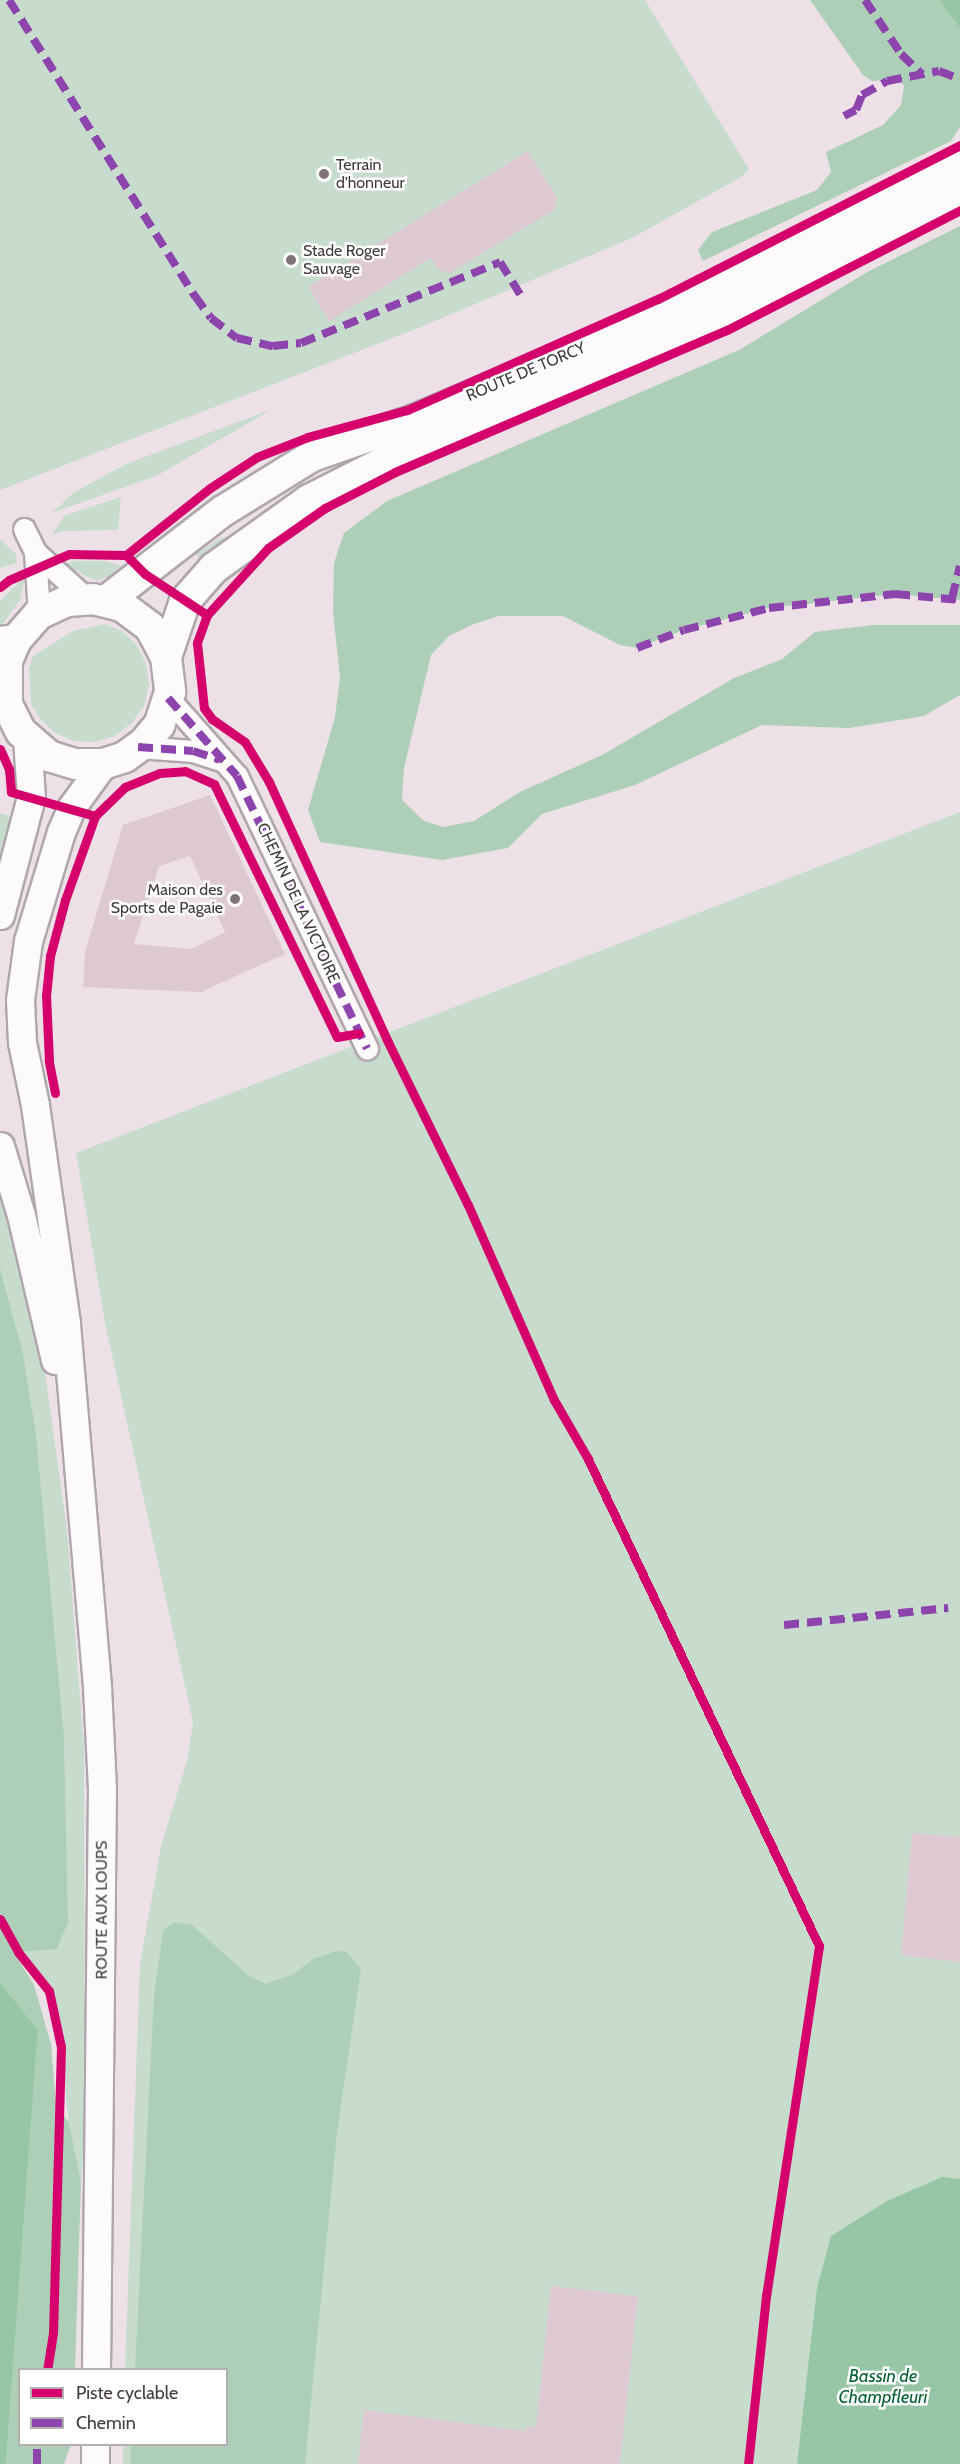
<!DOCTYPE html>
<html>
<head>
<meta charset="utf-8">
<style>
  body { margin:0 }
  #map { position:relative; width:960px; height:2464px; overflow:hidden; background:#ede1e7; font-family:Cabin,sans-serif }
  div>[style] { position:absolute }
  .green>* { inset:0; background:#c7dccd }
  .forest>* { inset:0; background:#adcfb8 }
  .water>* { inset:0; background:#96c6a6 }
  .building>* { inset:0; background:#dec9d3 }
  .roads { filter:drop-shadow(2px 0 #b0a7ac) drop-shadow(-2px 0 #b0a7ac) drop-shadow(0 2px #b0a7ac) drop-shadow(0 -2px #b0a7ac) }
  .minor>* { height:21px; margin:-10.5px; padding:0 10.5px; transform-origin:10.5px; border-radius:10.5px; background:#fcfafb }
  .tertiary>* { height:27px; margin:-13.5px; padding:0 13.5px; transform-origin:13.5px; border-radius:13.5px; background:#fcfafb }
  .secondary>* { height:30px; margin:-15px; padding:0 15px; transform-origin:15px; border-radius:15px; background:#fcfafb }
  .quiet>* { height:8px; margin-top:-4px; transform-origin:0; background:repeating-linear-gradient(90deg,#8e44ad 0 15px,transparent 0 23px) }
  .cycleway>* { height:9px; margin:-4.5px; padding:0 4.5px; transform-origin:4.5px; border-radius:4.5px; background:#d6006c }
  .dots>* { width:16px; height:16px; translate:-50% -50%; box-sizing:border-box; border:3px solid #fff; border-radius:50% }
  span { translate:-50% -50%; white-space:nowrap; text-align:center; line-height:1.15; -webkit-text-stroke:5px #fff; paint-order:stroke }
  .poi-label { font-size:16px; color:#423a3d }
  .left { translate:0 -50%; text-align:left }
  .right { translate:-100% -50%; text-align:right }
  .street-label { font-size:16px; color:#423a3d }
  .water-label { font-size:18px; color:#045f33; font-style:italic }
  .legend { position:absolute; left:18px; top:2368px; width:210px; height:78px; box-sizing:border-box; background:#fff; border:2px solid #b3b0b1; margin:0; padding:8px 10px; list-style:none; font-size:18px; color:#423a3d }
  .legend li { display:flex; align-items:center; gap:12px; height:30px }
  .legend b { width:30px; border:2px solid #b3b0b1 }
</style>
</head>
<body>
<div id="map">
  <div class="green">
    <i style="clip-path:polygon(0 0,645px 0,749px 169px,743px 176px,632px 238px,416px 329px,0 490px)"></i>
    <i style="clip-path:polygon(273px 409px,156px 476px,52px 513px,73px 493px,126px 464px)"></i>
    <i style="clip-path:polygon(121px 497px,118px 530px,63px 531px,52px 535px,64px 516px)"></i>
    <i style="clip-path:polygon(241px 533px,205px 564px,196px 554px,219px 539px)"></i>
    <i style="clip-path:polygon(0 539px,16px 554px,17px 563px,0 568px)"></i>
    <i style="clip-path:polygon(75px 561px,105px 561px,129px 568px,97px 581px,64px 565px)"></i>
    <i style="clip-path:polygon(25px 576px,20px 600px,0 628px,0 601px)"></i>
    <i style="clip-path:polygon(105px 624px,122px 631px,137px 645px,146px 664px,149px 685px,144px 706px,132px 723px,115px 736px,95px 742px,74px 741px,55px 733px,41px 720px,31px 704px,29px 667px,33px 656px,73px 631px)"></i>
    <i style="clip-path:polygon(960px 812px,960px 2464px,123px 2464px,123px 2445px,226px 2444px,226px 2370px,125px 2369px,140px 1964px,161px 1846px,187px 1761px,193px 1722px,105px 1323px,76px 1153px)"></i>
    <i style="clip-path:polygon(0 813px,17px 818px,0 872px)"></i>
    <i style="clip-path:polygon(0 1179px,44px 1365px,67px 1530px,84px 1748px,85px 2150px,81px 2181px,69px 2123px,57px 2016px,49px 1991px,18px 1952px,68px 1922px,64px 1736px,36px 1433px,23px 1353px,0 1268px)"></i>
  </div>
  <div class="forest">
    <i style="clip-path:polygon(810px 0,939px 0,960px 28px,960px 127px,951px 141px,703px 261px,698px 250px,712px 232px,817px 190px,831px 172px,826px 152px,883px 125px,901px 105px,904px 86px,899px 79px,872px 81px,863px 75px)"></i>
    <i style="clip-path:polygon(960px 226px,960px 600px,895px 594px,769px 608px,684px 630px,637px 648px,620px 645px,563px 616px,499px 616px,474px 624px,449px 636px,431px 655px,404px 768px,402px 800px,424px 821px,443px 827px,474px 821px,520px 792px,602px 755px,734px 678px,782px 659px,815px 632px,873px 625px,960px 625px,960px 695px,924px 716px,849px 728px,762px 725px,635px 785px,542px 814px,508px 848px,442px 860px,320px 842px,308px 810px,335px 717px,340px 678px,333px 612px,334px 563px,344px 533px,387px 501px,739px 350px,869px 271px)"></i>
    <i style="clip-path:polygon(0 1268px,23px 1353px,36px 1433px,64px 1736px,68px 1922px,57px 1949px,18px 1952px,16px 1956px,34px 1985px,51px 2044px,56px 2104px,69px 2123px,81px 2181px,75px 2369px,20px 2370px,20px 2444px,71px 2445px,64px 2464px,6px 2464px,38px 2030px,0 1982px)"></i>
    <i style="clip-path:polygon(174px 1922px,192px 1925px,249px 1976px,266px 1984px,294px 1974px,313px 1959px,336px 1951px,346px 1952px,361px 1969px,337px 2133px,305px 2464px,130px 2464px,131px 2445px,226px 2444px,226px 2370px,135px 2369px,154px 1995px,163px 1931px)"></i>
  </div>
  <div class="water">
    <i style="clip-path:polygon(939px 0,960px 0,960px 28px)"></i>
    <i style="clip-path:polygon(0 1982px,38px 2030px,6px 2464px,0 2464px)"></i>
    <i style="clip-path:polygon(942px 2177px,960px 2179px,960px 2464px,797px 2464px,817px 2288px,831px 2236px,887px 2201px)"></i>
  </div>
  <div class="building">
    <i style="clip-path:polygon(528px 151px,557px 198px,554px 210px,450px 273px,438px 270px,431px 258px,329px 321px,308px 287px)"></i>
    <i style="clip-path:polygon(evenodd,210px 795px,285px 954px,201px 992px,83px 987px,85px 952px,123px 825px,210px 795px,190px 856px,225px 932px,191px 949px,134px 944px,159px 866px,190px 856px)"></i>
    <i style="clip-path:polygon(912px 1833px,960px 1837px,960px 1962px,901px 1955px)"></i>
    <i style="clip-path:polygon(551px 2286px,638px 2296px,620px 2464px,358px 2464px,364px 2410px,526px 2431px,527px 2426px,536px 2427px)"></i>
  </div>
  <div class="roads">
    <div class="minor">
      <i style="left:24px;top:529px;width:25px;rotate:64deg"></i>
      <i style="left:35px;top:552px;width:62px;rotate:86.3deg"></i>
      <i style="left:35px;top:552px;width:70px;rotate:42.1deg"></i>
      <i style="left:168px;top:698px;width:104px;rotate:48.5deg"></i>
      <i style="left:237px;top:776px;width:302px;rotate:64.5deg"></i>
      <i style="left:138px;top:747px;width:55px;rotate:4.2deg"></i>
      <i style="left:193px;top:751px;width:28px;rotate:18deg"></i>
    </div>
    <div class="tertiary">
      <i style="left:0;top:915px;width:122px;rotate:-75.3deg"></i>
      <i style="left:31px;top:797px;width:58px;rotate:-93.9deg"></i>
      <i style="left:0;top:1146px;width:72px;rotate:73.1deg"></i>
      <i style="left:21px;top:1215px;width:149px;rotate:76.8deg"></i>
      <i style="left:96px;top:2370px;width:581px;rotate:-89.41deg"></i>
      <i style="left:102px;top:1789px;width:103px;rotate:-92.8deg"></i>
      <i style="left:97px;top:1686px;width:364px;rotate:-94.9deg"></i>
      <i style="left:66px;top:1323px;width:220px;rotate:-98.1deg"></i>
      <i style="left:35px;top:1105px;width:64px;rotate:-101.7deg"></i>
      <i style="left:22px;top:1042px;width:42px;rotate:-92.7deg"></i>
      <i style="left:20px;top:1000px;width:60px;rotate:-82.3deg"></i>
      <i style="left:28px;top:941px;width:114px;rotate:-73.2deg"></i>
      <i style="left:61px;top:832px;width:26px;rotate:-67deg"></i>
      <i style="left:71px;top:808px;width:54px;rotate:-54deg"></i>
      <i style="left:95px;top:2464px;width:20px;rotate:-90deg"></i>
    </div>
    <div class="secondary">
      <i style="left:106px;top:601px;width:148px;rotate:-37.6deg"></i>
      <i style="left:223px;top:511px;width:105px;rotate:-31.7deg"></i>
      <i style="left:312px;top:456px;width:109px;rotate:-19.3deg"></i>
      <i style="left:415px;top:420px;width:289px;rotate:-23deg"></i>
      <i style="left:681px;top:307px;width:315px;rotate:-27.6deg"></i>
      <i style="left:0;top:642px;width:16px;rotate:-7deg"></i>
      <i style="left:16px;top:640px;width:35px;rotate:-49deg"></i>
      <i style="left:39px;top:614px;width:31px;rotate:-25deg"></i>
      <i style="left:67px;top:601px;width:26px;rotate:-4deg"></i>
      <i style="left:93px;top:599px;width:30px;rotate:14deg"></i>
      <i style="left:122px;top:606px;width:35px;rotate:37deg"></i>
      <i style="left:150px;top:627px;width:34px;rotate:62deg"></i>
      <i style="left:166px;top:657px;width:35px;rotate:83deg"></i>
      <i style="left:170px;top:692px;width:35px;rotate:108deg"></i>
      <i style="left:159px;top:725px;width:23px;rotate:130deg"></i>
      <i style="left:144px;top:743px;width:24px;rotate:144deg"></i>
      <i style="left:125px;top:757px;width:23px;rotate:162deg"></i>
      <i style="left:103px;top:764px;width:28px;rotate:180deg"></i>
      <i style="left:75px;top:764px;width:27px;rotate:-163deg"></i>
      <i style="left:49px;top:756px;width:37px;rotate:-139deg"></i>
      <i style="left:21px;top:732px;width:31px;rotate:-117deg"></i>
      <i style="left:7px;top:704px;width:43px;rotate:-90deg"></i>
      <i style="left:7px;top:661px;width:23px;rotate:-67deg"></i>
      <i style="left:166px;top:657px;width:59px;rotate:-71.3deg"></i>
      <i style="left:185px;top:601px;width:44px;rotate:-48.7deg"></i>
      <i style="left:214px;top:568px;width:117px;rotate:-35.6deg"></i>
      <i style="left:309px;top:500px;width:86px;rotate:-26.9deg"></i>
      <i style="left:386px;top:461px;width:272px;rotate:-23deg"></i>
      <i style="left:636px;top:355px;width:193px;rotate:-25.5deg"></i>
      <i style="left:810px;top:272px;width:170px;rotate:-28.1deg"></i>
    </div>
  </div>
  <div class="quiet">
    <i style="left:9px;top:0;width:350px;rotate:57.9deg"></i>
    <i style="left:195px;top:296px;width:27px;rotate:54deg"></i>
    <i style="left:211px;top:318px;width:33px;rotate:38deg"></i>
    <i style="left:237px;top:338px;width:37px;rotate:13deg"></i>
    <i style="left:273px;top:346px;width:28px;rotate:-6deg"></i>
    <i style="left:301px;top:343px;width:215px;rotate:-22.1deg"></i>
    <i style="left:500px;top:262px;width:44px;rotate:58.1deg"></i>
    <i style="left:865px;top:0;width:65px;rotate:56.3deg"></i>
    <i style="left:901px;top:54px;width:29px;rotate:44deg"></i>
    <i style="left:844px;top:116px;width:13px;rotate:-27deg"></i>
    <i style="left:856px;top:110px;width:16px;rotate:-68deg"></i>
    <i style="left:862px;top:95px;width:29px;rotate:-29deg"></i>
    <i style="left:887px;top:81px;width:53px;rotate:-10.9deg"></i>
    <i style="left:939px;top:71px;width:22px;rotate:21deg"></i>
    <i style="left:952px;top:598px;width:33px;rotate:-76deg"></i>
    <i style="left:637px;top:648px;width:50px;rotate:-21deg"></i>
    <i style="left:684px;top:630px;width:88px;rotate:-14.5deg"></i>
    <i style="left:769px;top:608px;width:127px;rotate:-6.3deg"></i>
    <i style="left:895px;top:594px;width:65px;rotate:5.3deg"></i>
    <i style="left:168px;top:698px;width:104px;rotate:48.5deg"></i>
    <i style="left:237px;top:776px;width:302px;rotate:64.5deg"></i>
    <i style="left:138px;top:747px;width:55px;rotate:4.2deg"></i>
    <i style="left:193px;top:751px;width:28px;rotate:18deg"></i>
    <i style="left:784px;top:1625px;width:165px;rotate:-5.9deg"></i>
    <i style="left:37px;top:2464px;width:20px;rotate:-90deg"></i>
  </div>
  <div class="cycleway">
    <i style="left:126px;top:555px;width:107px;rotate:-38.6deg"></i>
    <i style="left:210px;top:488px;width:56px;rotate:-33.4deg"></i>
    <i style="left:257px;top:457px;width:55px;rotate:-21.4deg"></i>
    <i style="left:308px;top:437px;width:103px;rotate:-15.3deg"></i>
    <i style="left:407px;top:410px;width:274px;rotate:-23.9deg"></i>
    <i style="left:658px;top:299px;width:339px;rotate:-27deg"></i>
    <i style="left:0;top:587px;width:11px;rotate:-38deg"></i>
    <i style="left:9px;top:580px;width:65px;rotate:-23.4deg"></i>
    <i style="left:69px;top:554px;width:57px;rotate:1deg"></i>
    <i style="left:126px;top:555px;width:27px;rotate:45deg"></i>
    <i style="left:145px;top:574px;width:74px;rotate:33.5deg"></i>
    <i style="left:207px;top:615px;width:30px;rotate:110deg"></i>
    <i style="left:197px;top:643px;width:65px;rotate:83.9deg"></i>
    <i style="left:204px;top:708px;width:14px;rotate:54deg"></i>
    <i style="left:212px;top:719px;width:40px;rotate:34.9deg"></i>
    <i style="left:245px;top:742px;width:47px;rotate:59deg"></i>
    <i style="left:269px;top:782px;width:284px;rotate:65.4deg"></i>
    <i style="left:387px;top:1040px;width:184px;rotate:63.9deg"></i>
    <i style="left:468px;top:1205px;width:213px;rotate:66.2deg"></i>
    <i style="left:554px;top:1400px;width:68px;rotate:60deg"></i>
    <i style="left:588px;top:1459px;width:539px;rotate:64.62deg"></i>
    <i style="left:819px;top:1946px;width:354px;rotate:98.6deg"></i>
    <i style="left:766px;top:2296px;width:169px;rotate:96.1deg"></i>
    <i style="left:207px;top:615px;width:91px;rotate:-47.7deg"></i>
    <i style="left:268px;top:548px;width:70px;rotate:-35.1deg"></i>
    <i style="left:325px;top:508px;width:79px;rotate:-27.2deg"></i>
    <i style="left:395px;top:472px;width:361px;rotate:-23.2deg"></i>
    <i style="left:727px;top:330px;width:262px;rotate:-27.2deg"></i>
    <i style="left:0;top:749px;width:22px;rotate:66deg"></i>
    <i style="left:9px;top:769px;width:23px;rotate:85deg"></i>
    <i style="left:11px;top:792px;width:87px;rotate:15.9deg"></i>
    <i style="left:55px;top:1093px;width:33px;rotate:-101deg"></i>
    <i style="left:49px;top:1061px;width:65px;rotate:-92.6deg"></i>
    <i style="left:46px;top:996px;width:40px;rotate:-84.3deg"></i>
    <i style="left:50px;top:956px;width:58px;rotate:-75deg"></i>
    <i style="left:65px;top:900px;width:89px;rotate:-70.3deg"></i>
    <i style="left:95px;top:816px;width:42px;rotate:-44deg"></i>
    <i style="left:125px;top:787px;width:37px;rotate:-22deg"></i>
    <i style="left:159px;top:773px;width:26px;rotate:-4deg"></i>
    <i style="left:185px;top:771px;width:32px;rotate:24deg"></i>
    <i style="left:214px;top:784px;width:281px;rotate:64.1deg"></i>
    <i style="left:337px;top:1037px;width:22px;rotate:-10deg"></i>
    <i style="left:0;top:1919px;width:38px;rotate:61deg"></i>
    <i style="left:18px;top:1952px;width:50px;rotate:51.5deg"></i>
    <i style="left:49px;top:1991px;width:57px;rotate:77.9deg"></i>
    <i style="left:61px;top:2047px;width:286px;rotate:91.6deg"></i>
    <i style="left:53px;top:2333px;width:37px;rotate:99deg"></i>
  </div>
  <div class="dots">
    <i style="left:324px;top:174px;background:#7e7478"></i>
    <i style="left:291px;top:260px;background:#7e7478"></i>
    <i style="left:235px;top:899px;background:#7e7478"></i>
  </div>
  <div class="poi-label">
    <span class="left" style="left:336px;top:174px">Terrain<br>d'honneur</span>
    <span class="left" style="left:303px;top:260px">Stade Roger<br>Sauvage</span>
    <span class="right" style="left:223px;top:899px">Maison des<br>Sports de Pagaie</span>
  </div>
  <div class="street-label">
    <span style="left:526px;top:372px;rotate:-23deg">ROUTE DE TORCY</span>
    <span style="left:298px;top:903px;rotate:65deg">CHEMIN DE LA VICTOIRE</span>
    <span style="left:102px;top:1910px;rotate:-90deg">ROUTE AUX LOUPS</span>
  </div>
  <div class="water-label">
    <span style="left:883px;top:2387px">Bassin de<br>Champfleuri</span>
  </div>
  <ul class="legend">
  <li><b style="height:8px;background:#d6006c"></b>Piste cyclable</li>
  <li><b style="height:8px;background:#8e44ad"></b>Chemin</li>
  </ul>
</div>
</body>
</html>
